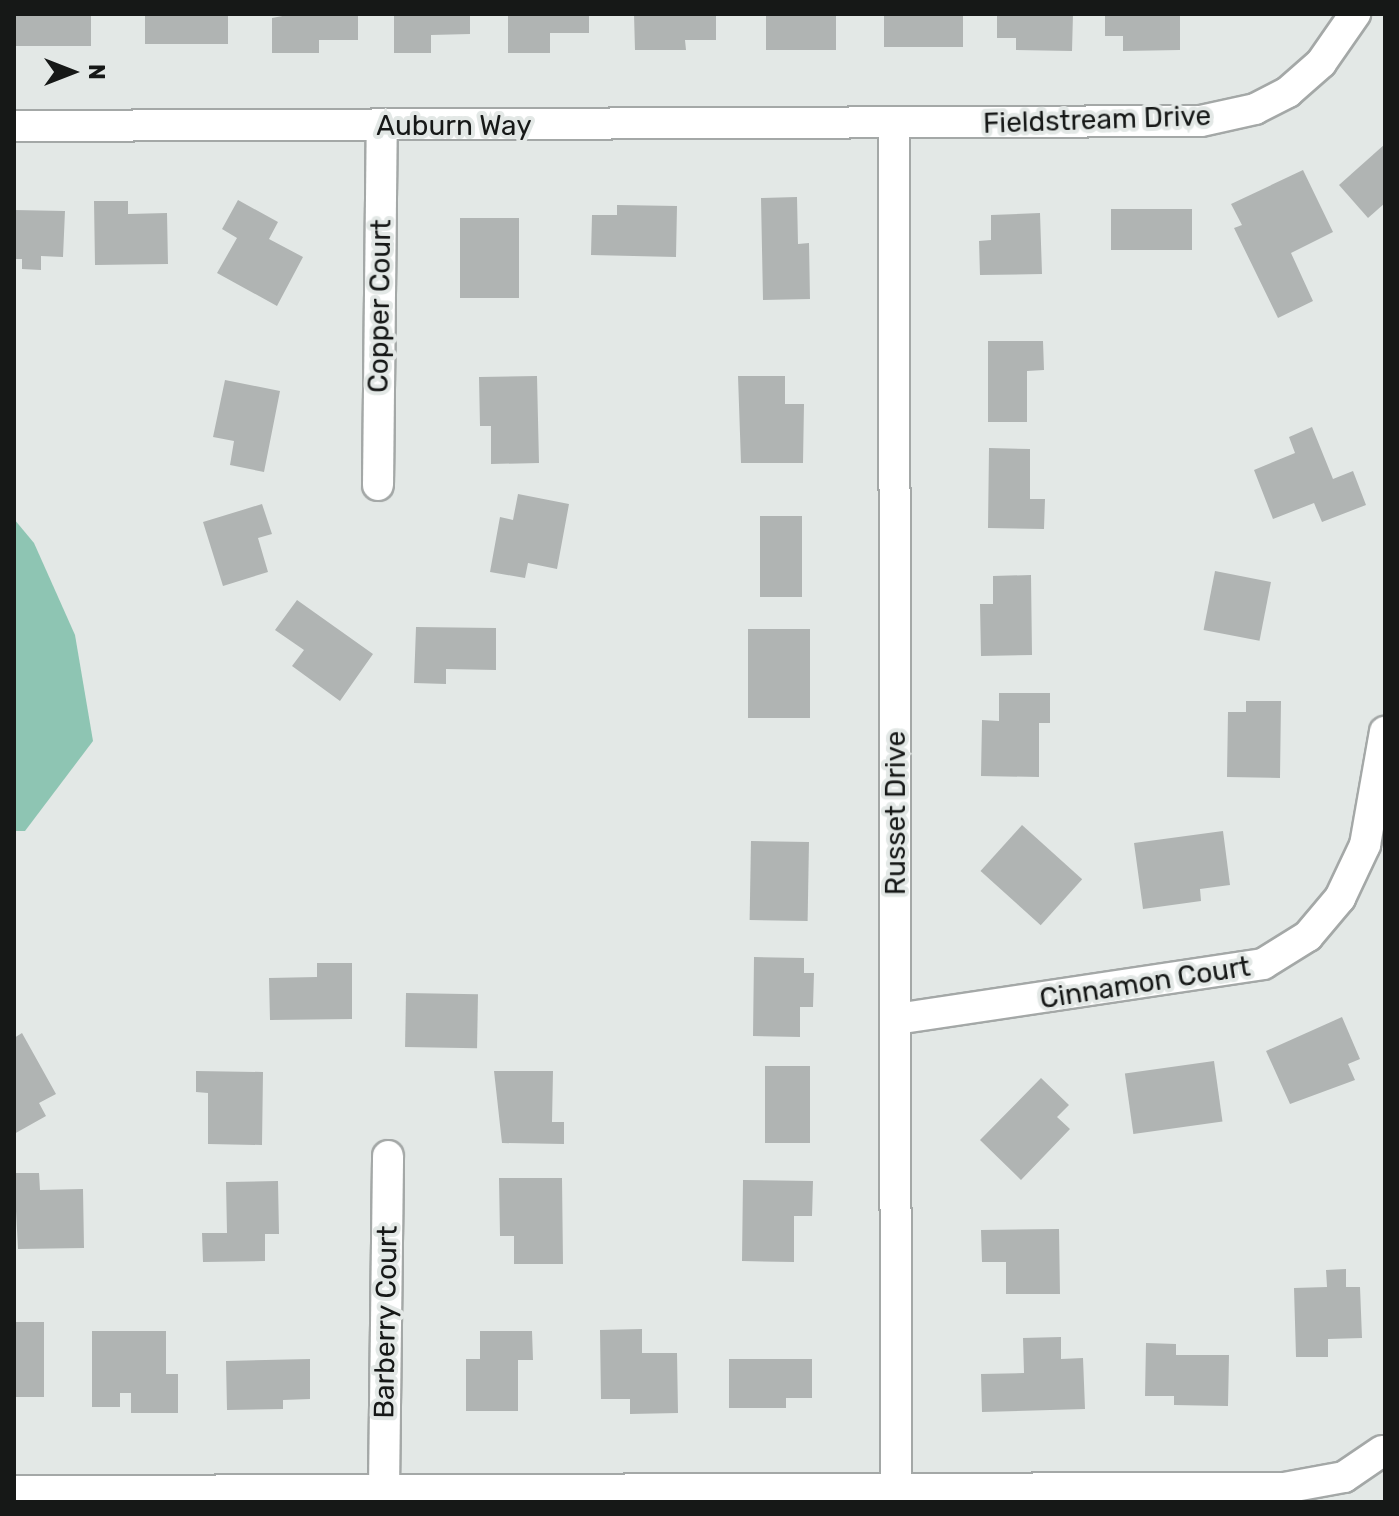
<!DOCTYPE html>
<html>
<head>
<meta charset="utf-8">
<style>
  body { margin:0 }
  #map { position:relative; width:1399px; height:1516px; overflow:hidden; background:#e3e8e6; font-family:Rubik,sans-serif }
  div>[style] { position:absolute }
  .water>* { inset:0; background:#8ec5b3 }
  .building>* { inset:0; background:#b0b4b3; transform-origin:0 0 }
  .roads { filter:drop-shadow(2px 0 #a4a8a7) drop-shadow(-2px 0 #a4a8a7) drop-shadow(0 2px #a4a8a7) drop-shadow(0 -2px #a4a8a7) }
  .street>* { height:30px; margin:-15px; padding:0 15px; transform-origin:15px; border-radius:15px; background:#fff }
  span { translate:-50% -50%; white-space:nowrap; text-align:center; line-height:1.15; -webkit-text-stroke:8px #e3e8e6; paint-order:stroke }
  .street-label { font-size:28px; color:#161817 }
  .frame { position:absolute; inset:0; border:16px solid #161817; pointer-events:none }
  .north { position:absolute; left:32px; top:32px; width:80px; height:80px; -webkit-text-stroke:6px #e3e8e6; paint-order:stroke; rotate:90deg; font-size:22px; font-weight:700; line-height:32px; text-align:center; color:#161817 }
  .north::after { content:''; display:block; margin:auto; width:28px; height:36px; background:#161817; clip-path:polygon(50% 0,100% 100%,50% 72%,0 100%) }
</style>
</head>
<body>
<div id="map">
  <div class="water">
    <i style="clip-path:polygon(14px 519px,34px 543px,75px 635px,93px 741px,25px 831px,14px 831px)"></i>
  </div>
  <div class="building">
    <i style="left:14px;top:14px;width:77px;height:32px"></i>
    <i style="left:145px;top:14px;width:83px;height:30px"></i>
    <i style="clip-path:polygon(293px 14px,358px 14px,358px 40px,319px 40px,319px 53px,272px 53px,272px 18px)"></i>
    <i style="clip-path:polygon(394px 14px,470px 14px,470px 34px,431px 35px,431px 53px,394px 53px)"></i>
    <i style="clip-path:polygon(589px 14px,589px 33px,550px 33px,550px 53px,508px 53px,508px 16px)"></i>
    <i style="clip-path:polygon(634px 14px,716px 14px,716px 40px,685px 40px,686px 50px,635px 50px)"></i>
    <i style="left:766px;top:14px;width:70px;height:36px"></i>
    <i style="left:884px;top:14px;width:79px;height:33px"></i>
    <i style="clip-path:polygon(997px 14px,1073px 14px,1072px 51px,1016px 50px,1016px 38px,997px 38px)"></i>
    <i style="clip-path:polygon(1105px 14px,1180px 14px,1180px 50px,1123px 51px,1123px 36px,1105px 36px)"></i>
    <i style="clip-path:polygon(1385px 144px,1385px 203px,1368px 218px,1339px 185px)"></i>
    <i style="clip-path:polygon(1303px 170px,1333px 232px,1291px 253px,1313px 301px,1278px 318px,1234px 228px,1242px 225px,1231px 204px)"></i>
    <i style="clip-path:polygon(797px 197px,798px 244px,809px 243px,810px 299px,763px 300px,761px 198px)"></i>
    <i style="clip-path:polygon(238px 200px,278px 222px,269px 239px,303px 257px,277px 306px,217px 273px,237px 238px,222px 229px)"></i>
    <i style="clip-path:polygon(94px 201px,128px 201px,128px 214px,167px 213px,168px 264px,95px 265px)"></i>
    <i style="clip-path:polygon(617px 205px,677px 206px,676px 257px,591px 255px,592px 215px,617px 215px)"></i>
    <i style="left:1111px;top:209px;width:81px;height:41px"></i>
    <i style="clip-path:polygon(14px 210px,65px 211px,63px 257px,41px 256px,41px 270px,22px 269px,22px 259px,14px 259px)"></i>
    <i style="clip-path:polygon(1040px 213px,1042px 274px,980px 275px,979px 241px,991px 240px,991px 215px)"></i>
    <i style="left:460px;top:218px;width:59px;height:80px"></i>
    <i style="clip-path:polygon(988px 341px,1043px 341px,1044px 370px,1027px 371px,1027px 422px,988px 422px)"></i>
    <i style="clip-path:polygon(537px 376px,539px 463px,491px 464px,491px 426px,480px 426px,479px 377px)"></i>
    <i style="clip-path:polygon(738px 376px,785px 376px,785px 404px,804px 404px,803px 463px,741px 463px)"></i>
    <i style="clip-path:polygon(225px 380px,280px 391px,264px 472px,230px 465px,234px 441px,213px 437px)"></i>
    <i style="clip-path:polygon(1312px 427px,1333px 479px,1353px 471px,1366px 505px,1322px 522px,1314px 503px,1273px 519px,1254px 470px,1295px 453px,1289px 437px)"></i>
    <i style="clip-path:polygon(989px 448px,1030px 449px,1030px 499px,1045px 499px,1044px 529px,988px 528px)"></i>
    <i style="clip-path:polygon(518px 494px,569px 504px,557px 569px,528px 563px,525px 578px,490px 572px,500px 517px,513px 520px)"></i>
    <i style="clip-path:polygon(262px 504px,272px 534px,258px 538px,268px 572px,223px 586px,203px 522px)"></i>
    <i style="left:760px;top:516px;width:42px;height:81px"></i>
    <i style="left:1215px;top:571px;width:57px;height:60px;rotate:11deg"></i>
    <i style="clip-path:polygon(1031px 575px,1032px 655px,981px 656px,980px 604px,993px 604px,993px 576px)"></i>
    <i style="clip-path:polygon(297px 600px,373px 654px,340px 701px,292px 666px,304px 650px,275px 630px)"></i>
    <i style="clip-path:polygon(416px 627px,496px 628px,496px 670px,446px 669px,446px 684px,414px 683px)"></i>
    <i style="left:748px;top:629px;width:62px;height:89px"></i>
    <i style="clip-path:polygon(999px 693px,1050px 693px,1050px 723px,1039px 723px,1039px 777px,981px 776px,982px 720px,999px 721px)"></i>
    <i style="clip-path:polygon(1246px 701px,1281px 701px,1280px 778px,1227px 777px,1228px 712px,1246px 712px)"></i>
    <i style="left:1022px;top:825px;width:81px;height:62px;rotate:42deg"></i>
    <i style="clip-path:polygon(1223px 831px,1230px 885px,1200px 889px,1201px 901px,1143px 909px,1134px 843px)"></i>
    <i style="left:751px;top:841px;width:58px;height:79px;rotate:1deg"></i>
    <i style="clip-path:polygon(754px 957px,804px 958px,804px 973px,814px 973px,813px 1007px,800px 1007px,800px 1037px,753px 1036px)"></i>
    <i style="clip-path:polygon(317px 963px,352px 963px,352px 1019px,270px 1020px,269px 978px,317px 977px)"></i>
    <i style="left:406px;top:993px;width:72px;height:54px;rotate:1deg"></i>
    <i style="clip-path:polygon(1342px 1017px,1360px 1059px,1348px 1064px,1355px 1080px,1290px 1104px,1266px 1051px)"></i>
    <i style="clip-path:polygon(22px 1033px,56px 1094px,39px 1103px,46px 1116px,14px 1134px,14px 1038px)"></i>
    <i style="left:1214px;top:1061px;width:61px;height:90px;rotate:82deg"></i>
    <i style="left:765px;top:1066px;width:45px;height:77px"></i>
    <i style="clip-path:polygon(196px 1071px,263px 1072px,262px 1145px,208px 1144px,208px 1093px,196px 1092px)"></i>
    <i style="clip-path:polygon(494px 1071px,553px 1071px,552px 1122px,564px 1122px,564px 1144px,502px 1143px)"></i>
    <i style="clip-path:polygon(1041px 1078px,1069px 1105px,1057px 1117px,1070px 1129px,1021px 1180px,980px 1140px)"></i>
    <i style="clip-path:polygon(14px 1173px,39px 1173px,40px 1190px,83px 1189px,84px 1248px,18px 1249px)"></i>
    <i style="clip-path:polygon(499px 1178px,562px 1178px,563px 1264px,514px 1264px,514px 1236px,500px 1236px)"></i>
    <i style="clip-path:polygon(743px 1180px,813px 1181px,812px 1216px,794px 1216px,794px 1262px,742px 1261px)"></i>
    <i style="clip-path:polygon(278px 1181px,279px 1234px,265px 1234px,265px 1261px,203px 1262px,202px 1233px,227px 1233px,226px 1182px)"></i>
    <i style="clip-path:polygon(1059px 1229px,1060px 1294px,1006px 1294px,1006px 1262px,982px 1262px,981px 1230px)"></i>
    <i style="clip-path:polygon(1346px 1269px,1346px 1287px,1360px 1287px,1362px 1338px,1328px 1339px,1328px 1357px,1296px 1357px,1294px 1288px,1327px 1287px,1326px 1270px)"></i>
    <i style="left:14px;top:1322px;width:30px;height:75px"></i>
    <i style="clip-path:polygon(642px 1329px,642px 1353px,677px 1353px,678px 1413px,630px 1414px,630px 1399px,601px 1399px,600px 1330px)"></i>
    <i style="clip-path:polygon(92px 1331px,166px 1331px,166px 1374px,178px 1374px,178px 1413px,131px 1413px,131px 1393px,120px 1393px,120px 1407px,92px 1407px)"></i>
    <i style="clip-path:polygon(480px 1331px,532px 1331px,533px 1360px,518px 1360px,518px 1411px,466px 1411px,466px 1359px,480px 1359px)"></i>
    <i style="clip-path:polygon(1061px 1337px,1061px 1359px,1083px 1358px,1085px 1409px,982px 1412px,981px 1374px,1024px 1373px,1023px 1338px)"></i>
    <i style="clip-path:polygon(1146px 1343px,1176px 1344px,1176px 1355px,1229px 1355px,1228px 1406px,1174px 1405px,1174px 1396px,1145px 1396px)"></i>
    <i style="clip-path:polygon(310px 1359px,310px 1399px,283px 1400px,283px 1409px,227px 1410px,226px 1361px)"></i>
    <i style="clip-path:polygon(729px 1359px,812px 1359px,812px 1398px,786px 1398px,786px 1408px,729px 1408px)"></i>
  </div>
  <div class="roads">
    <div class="street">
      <i style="left:894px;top:125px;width:1377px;rotate:89.92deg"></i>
      <i style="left:14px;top:126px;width:1187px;rotate:-0.24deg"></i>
      <i style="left:1201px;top:121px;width:55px;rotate:-12.5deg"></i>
      <i style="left:1255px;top:109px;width:37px;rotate:-27deg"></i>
      <i style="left:1288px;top:92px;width:44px;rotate:-41.3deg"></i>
      <i style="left:1321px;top:63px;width:60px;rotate:-55.2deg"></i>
      <i style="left:378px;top:485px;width:358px;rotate:-89.4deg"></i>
      <i style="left:896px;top:1019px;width:371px;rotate:-8.5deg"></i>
      <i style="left:1263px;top:964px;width:53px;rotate:-31.9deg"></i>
      <i style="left:1308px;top:936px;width:50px;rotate:-49.9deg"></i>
      <i style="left:1340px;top:898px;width:59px;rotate:-64.7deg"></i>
      <i style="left:1365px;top:845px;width:115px;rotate:-80deg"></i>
      <i style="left:384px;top:1488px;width:332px;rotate:-89.3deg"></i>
      <i style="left:14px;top:1491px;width:1270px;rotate:-0.14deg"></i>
      <i style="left:1284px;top:1488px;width:61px;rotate:-10.4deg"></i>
      <i style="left:1344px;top:1477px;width:46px;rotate:-34.4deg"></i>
    </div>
  </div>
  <div class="street-label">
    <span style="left:1097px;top:120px;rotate:-2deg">Fieldstream Drive</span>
    <span style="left:454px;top:126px">Auburn Way</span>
    <span style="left:380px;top:306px;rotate:-89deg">Copper Court</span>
    <span style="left:896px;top:813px;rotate:-90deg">Russet Drive</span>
    <span style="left:1145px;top:983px;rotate:-9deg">Cinnamon Court</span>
    <span style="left:386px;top:1322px;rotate:-89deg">Barberry Court</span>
  </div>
  <div class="frame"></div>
  <div class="north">N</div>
</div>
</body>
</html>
